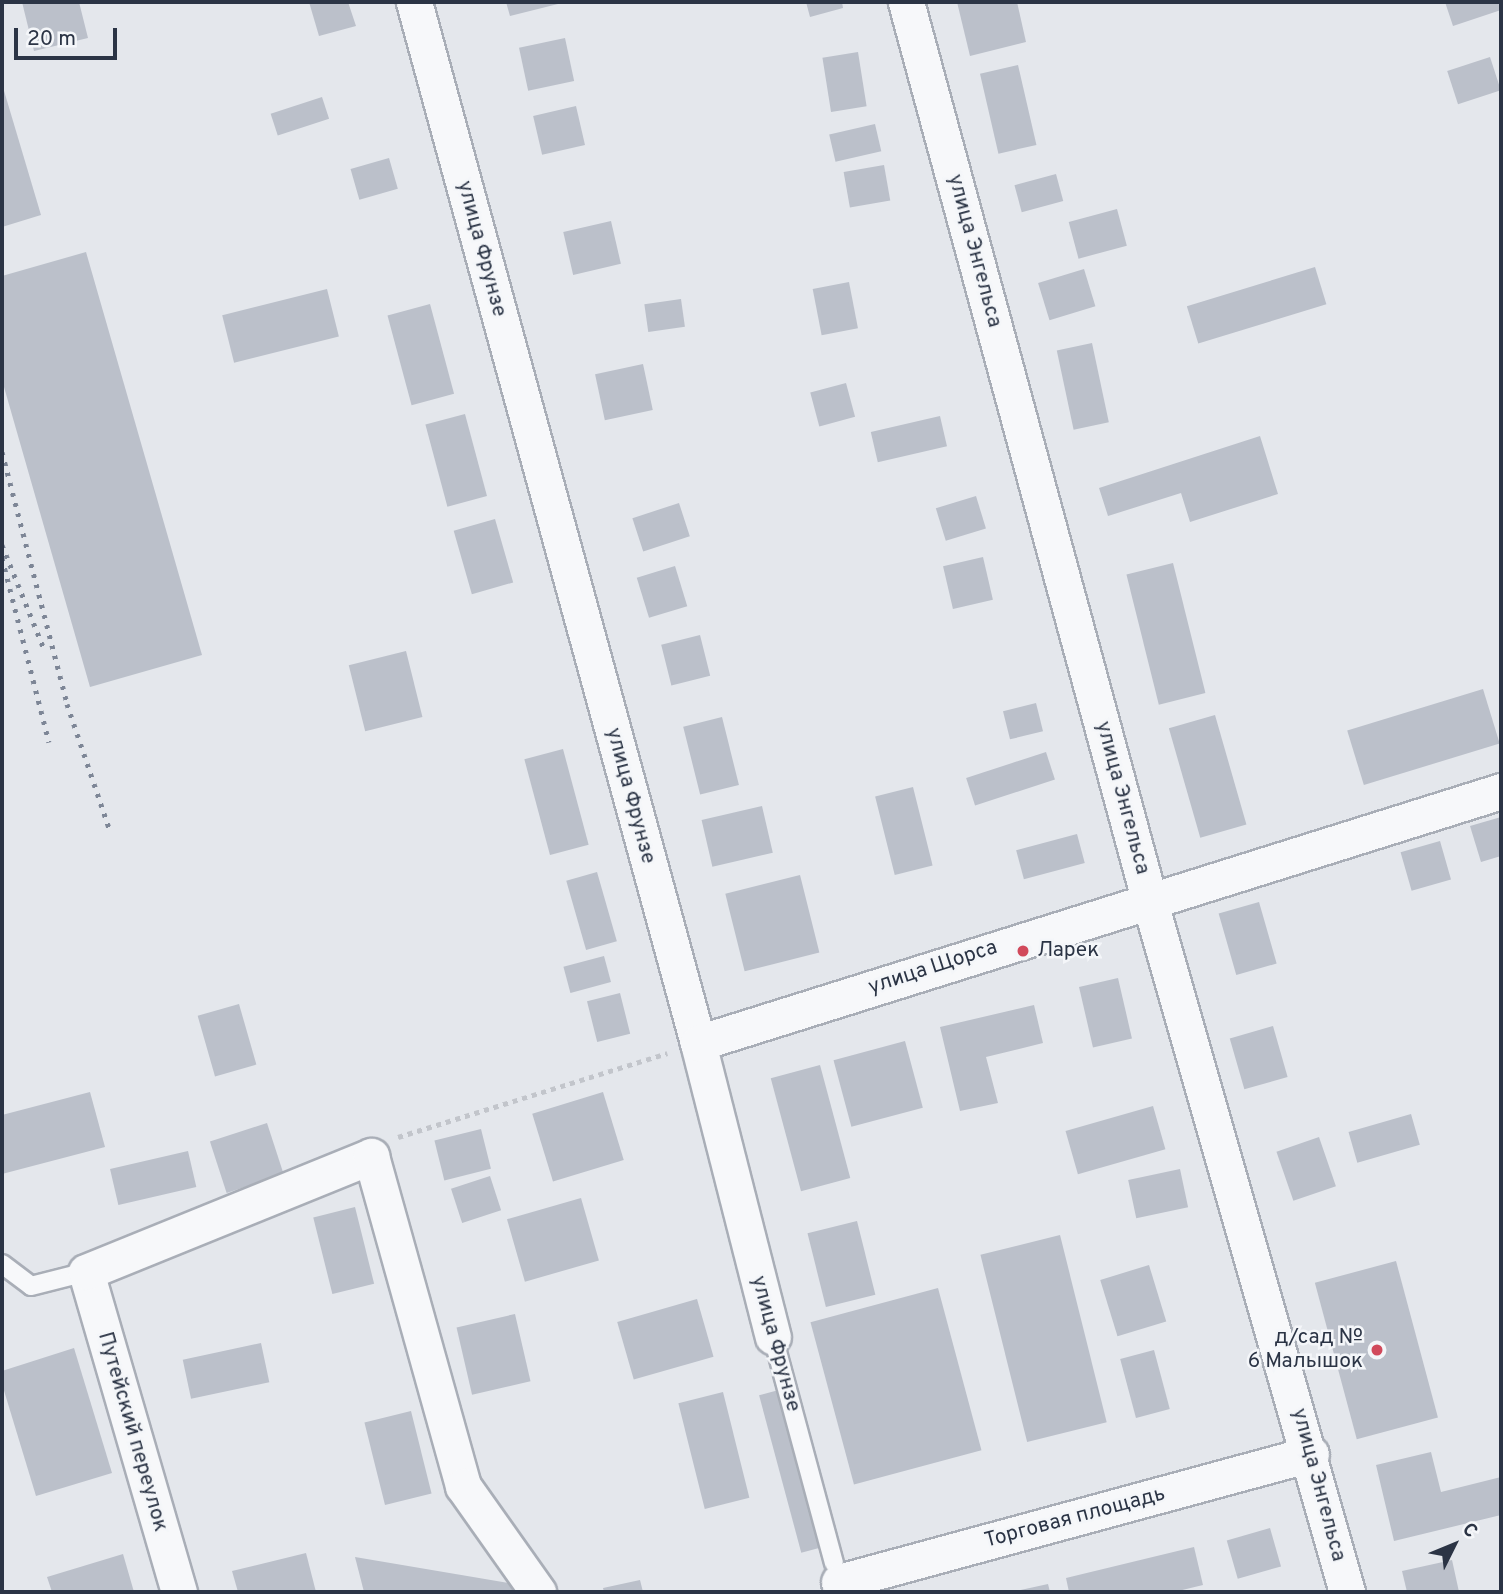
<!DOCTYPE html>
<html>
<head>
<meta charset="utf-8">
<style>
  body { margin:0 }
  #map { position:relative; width:1503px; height:1594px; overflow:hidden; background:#e4e7ec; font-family:Overpass,sans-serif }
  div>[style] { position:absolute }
  .building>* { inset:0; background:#bbc0ca; transform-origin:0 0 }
  .path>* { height:4.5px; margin-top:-2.25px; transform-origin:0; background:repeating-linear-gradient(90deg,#c2c5cb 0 5px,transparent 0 10px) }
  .roads { filter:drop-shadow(2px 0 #a9aeb7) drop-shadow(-2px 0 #a9aeb7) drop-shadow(0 2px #a9aeb7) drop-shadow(0 -2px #a9aeb7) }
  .lane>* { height:18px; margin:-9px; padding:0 9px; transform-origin:9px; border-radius:9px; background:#f7f8fa }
  .street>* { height:35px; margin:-17.5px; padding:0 17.5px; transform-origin:17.5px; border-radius:17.5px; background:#f7f8fa }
  .rail>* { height:5px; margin-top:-2.5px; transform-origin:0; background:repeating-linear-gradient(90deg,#7d8696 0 3.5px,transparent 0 10.5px) }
  .dots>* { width:19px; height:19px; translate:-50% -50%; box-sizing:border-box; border:4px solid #f4f6f9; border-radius:50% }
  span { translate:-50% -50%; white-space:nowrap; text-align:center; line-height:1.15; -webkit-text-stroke:5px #f4f6f9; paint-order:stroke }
  .street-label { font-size:21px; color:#2b3445 }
  .poi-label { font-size:21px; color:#2b3445 }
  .left { translate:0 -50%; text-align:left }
  .right { translate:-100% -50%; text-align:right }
  .frame { position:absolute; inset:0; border:4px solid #2b3445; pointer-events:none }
  .north { position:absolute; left:1419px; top:1510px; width:70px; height:70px; -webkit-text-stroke:5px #f4f6f9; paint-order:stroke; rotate:47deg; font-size:19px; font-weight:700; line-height:28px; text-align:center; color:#2b3445 }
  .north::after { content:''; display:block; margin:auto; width:24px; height:32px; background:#2b3445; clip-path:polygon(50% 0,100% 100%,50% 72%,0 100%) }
  .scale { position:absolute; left:14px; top:28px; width:103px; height:32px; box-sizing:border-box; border:4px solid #2b3445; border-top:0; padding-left:9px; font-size:21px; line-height:24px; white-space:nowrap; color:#2b3445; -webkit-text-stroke:5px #f4f6f9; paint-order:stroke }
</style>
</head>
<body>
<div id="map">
  <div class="building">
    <i style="clip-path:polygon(22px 2px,79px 2px,88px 38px,34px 51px)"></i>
    <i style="clip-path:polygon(309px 2px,348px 2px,356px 26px,319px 36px)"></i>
    <i style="clip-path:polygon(506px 2px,562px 2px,562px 3px,510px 16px)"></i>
    <i style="clip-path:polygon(806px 2px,842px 2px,843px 8px,810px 17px)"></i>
    <i style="clip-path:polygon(957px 2px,1017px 2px,1026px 42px,970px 56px)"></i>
    <i style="clip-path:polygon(1445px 2px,1498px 2px,1501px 10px,1453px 26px)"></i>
    <i style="left:565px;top:38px;width:44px;height:47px;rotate:78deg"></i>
    <i style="left:858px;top:52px;width:55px;height:36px;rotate:81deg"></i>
    <i style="left:1490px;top:57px;width:35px;height:45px;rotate:72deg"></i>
    <i style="left:1018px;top:65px;width:82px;height:39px;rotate:77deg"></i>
    <i style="clip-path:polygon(2px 84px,41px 215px,2px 227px)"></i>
    <i style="left:322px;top:97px;width:23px;height:54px;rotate:72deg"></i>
    <i style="left:576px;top:106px;width:40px;height:44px;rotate:77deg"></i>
    <i style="left:875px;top:124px;width:28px;height:47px;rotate:77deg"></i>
    <i style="left:389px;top:158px;width:32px;height:40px;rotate:74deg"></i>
    <i style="left:884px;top:165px;width:36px;height:41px;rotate:80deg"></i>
    <i style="left:1056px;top:174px;width:28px;height:43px;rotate:75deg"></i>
    <i style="left:1117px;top:209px;width:38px;height:50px;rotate:75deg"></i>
    <i style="left:611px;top:221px;width:44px;height:49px;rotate:77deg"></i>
    <i style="clip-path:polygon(86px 252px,202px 655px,90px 687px,2px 380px,2px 276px)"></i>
    <i style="left:1315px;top:267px;width:39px;height:134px;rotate:73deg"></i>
    <i style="left:1084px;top:269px;width:39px;height:48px;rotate:73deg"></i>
    <i style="left:849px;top:282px;width:47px;height:37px;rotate:79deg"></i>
    <i style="left:327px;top:289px;width:49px;height:108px;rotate:76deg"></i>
    <i style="left:681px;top:299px;width:28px;height:37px;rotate:82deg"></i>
    <i style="left:430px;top:304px;width:93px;height:44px;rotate:75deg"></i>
    <i style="left:1092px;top:343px;width:81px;height:36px;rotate:78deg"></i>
    <i style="left:643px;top:364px;width:47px;height:49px;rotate:78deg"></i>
    <i style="left:846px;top:383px;width:35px;height:37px;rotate:75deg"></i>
    <i style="left:465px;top:414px;width:85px;height:41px;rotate:75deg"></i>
    <i style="left:940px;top:416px;width:31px;height:71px;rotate:77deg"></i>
    <i style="clip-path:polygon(1260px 436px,1278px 494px,1190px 522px,1181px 493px,1108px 516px,1099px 488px)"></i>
    <i style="left:976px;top:496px;width:34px;height:42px;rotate:73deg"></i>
    <i style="left:679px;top:503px;width:35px;height:49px;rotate:72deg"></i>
    <i style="left:495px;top:519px;width:66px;height:43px;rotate:74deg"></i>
    <i style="left:983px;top:557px;width:44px;height:41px;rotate:77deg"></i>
    <i style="left:1173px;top:563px;width:134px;height:48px;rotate:76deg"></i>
    <i style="left:675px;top:566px;width:42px;height:40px;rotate:73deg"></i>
    <i style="left:700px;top:635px;width:42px;height:40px;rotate:76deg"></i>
    <i style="left:406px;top:651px;width:68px;height:59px;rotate:76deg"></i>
    <i style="left:1483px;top:689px;width:57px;height:142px;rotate:73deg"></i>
    <i style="left:1036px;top:703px;width:29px;height:34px;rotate:76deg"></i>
    <i style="left:1215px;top:715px;width:114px;height:48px;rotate:74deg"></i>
    <i style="left:722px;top:717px;width:70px;height:40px;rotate:76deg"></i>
    <i style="left:563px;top:749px;width:99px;height:40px;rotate:75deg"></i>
    <i style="left:1046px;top:752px;width:29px;height:84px;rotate:72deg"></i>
    <i style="left:913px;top:787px;width:81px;height:39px;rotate:76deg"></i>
    <i style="left:762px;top:806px;width:48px;height:62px;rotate:77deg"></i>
    <i style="clip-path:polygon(1501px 817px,1501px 856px,1481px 862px,1470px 826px)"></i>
    <i style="left:1077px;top:834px;width:30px;height:63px;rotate:75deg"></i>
    <i style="left:1440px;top:841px;width:40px;height:41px;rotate:74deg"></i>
    <i style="left:597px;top:872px;width:72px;height:32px;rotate:74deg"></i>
    <i style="left:800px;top:875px;width:80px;height:77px;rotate:76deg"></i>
    <i style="left:1259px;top:902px;width:64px;height:42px;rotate:74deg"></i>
    <i style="left:604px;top:956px;width:27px;height:42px;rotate:75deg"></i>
    <i style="left:1118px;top:978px;width:62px;height:40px;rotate:77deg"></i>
    <i style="left:620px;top:993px;width:42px;height:34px;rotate:76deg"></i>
    <i style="left:239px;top:1004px;width:63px;height:43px;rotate:74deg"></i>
    <i style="clip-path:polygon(1034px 1005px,1043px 1043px,986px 1057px,998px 1103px,960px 1111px,940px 1027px)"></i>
    <i style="left:1273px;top:1026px;width:53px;height:45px;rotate:74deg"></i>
    <i style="left:905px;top:1041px;width:69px;height:74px;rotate:75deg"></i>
    <i style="left:820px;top:1065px;width:117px;height:51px;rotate:75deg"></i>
    <i style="clip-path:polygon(90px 1092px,105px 1147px,2px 1174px,2px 1115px)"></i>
    <i style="left:603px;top:1092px;width:71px;height:74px;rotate:73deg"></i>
    <i style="left:1153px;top:1106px;width:45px;height:91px;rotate:74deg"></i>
    <i style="left:1411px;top:1114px;width:32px;height:65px;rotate:74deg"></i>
    <i style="left:267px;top:1123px;width:54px;height:60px;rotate:72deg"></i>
    <i style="left:481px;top:1129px;width:41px;height:48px;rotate:76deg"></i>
    <i style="left:1319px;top:1137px;width:52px;height:45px;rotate:71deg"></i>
    <i style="left:188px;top:1151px;width:37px;height:80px;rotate:77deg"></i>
    <i style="left:1180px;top:1169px;width:39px;height:53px;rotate:78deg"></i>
    <i style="left:490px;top:1176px;width:36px;height:41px;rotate:72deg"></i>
    <i style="left:581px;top:1198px;width:65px;height:77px;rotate:74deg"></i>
    <i style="left:355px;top:1207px;width:79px;height:43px;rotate:76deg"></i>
    <i style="left:857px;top:1221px;width:76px;height:51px;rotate:76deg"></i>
    <i style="left:1060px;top:1235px;width:193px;height:82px;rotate:76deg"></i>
    <i style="left:1396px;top:1261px;width:162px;height:84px;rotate:75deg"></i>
    <i style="left:1149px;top:1265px;width:59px;height:51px;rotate:73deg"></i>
    <i style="left:938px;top:1288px;width:168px;height:132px;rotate:75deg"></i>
    <i style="left:697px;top:1299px;width:60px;height:83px;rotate:74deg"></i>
    <i style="left:515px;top:1314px;width:69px;height:60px;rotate:77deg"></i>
    <i style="left:261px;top:1343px;width:40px;height:80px;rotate:78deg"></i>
    <i style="clip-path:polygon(74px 1348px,112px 1473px,36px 1496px,2px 1384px,2px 1371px)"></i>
    <i style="left:1154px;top:1350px;width:61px;height:35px;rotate:75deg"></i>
    <i style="left:790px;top:1387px;width:163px;height:32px;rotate:75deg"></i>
    <i style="left:723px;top:1392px;width:109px;height:46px;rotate:76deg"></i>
    <i style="left:411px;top:1411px;width:85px;height:48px;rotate:76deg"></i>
    <i style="clip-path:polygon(1431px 1452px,1441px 1492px,1501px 1477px,1501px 1515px,1394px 1541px,1376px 1465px)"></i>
    <i style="left:1270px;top:1528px;width:40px;height:45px;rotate:74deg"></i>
    <i style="clip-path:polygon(1194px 1547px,1203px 1585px,1174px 1592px,1069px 1592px,1066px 1578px)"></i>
    <i style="clip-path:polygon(306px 1553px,316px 1592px,238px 1592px,232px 1571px)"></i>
    <i style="clip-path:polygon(123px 1554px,134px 1592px,52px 1592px,47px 1577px)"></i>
    <i style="clip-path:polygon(355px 1557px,521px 1585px,523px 1592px,364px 1592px)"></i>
    <i style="clip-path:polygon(1452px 1560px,1459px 1592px,1407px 1592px,1402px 1571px)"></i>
    <i style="clip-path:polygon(640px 1580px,643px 1592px,604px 1592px,603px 1588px)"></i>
    <i style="clip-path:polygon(1048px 1584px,1050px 1592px,1016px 1592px,1016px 1591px)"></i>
  </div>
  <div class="path">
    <i style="left:398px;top:1137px;width:282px;rotate:-17.3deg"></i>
  </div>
  <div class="roads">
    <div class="lane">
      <i style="left:2px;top:1264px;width:36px;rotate:37deg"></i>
      <i style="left:31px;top:1286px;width:57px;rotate:-14.3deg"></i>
      <i style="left:773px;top:1337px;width:234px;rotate:74.9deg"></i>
    </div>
    <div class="street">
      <i style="left:414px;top:2px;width:1079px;rotate:74.74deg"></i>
      <i style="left:698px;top:1043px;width:303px;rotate:75.7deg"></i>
      <i style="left:906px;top:2px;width:929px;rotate:74.84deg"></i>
      <i style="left:1149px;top:899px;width:721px;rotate:74.05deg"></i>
      <i style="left:698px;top:1043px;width:842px;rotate:-17.42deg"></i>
      <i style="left:839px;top:1582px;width:489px;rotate:-15.2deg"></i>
      <i style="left:179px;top:1592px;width:333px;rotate:-106.2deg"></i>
      <i style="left:86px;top:1272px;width:308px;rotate:-22.1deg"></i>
      <i style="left:371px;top:1156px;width:343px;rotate:74.4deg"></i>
      <i style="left:463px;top:1486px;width:130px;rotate:54.7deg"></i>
    </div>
  </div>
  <div class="rail">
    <i style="left:2px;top:452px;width:260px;rotate:75.5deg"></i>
    <i style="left:67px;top:704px;width:134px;rotate:71.3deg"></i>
    <i style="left:2px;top:545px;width:112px;rotate:68deg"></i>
    <i style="left:2px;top:558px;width:190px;rotate:75.7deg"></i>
  </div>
  <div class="dots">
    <i style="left:1023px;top:951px;background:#d1495b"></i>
    <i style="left:1377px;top:1350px;background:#d1495b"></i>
  </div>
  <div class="street-label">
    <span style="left:481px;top:249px;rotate:75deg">улица Фрунзе</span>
    <span style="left:974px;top:251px;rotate:75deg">улица Энгельса</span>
    <span style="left:630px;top:796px;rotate:75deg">улица Фрунзе</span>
    <span style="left:1122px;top:798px;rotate:75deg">улица Энгельса</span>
    <span style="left:933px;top:968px;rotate:-18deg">улица Щорса</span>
    <span style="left:775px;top:1344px;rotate:75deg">улица Фрунзе</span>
    <span style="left:132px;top:1432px;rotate:74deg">Путейский переулок</span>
    <span style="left:1318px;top:1485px;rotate:75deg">улица Энгельса</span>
    <span style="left:1075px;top:1518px;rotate:-15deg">Торговая площадь</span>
  </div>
  <div class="poi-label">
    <span class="left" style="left:1037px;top:951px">Ларек</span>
    <span class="right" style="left:1363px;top:1350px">д/сад №<br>6 Малышок</span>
  </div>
  <div class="frame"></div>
  <div class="north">С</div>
  <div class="scale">20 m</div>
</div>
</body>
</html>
